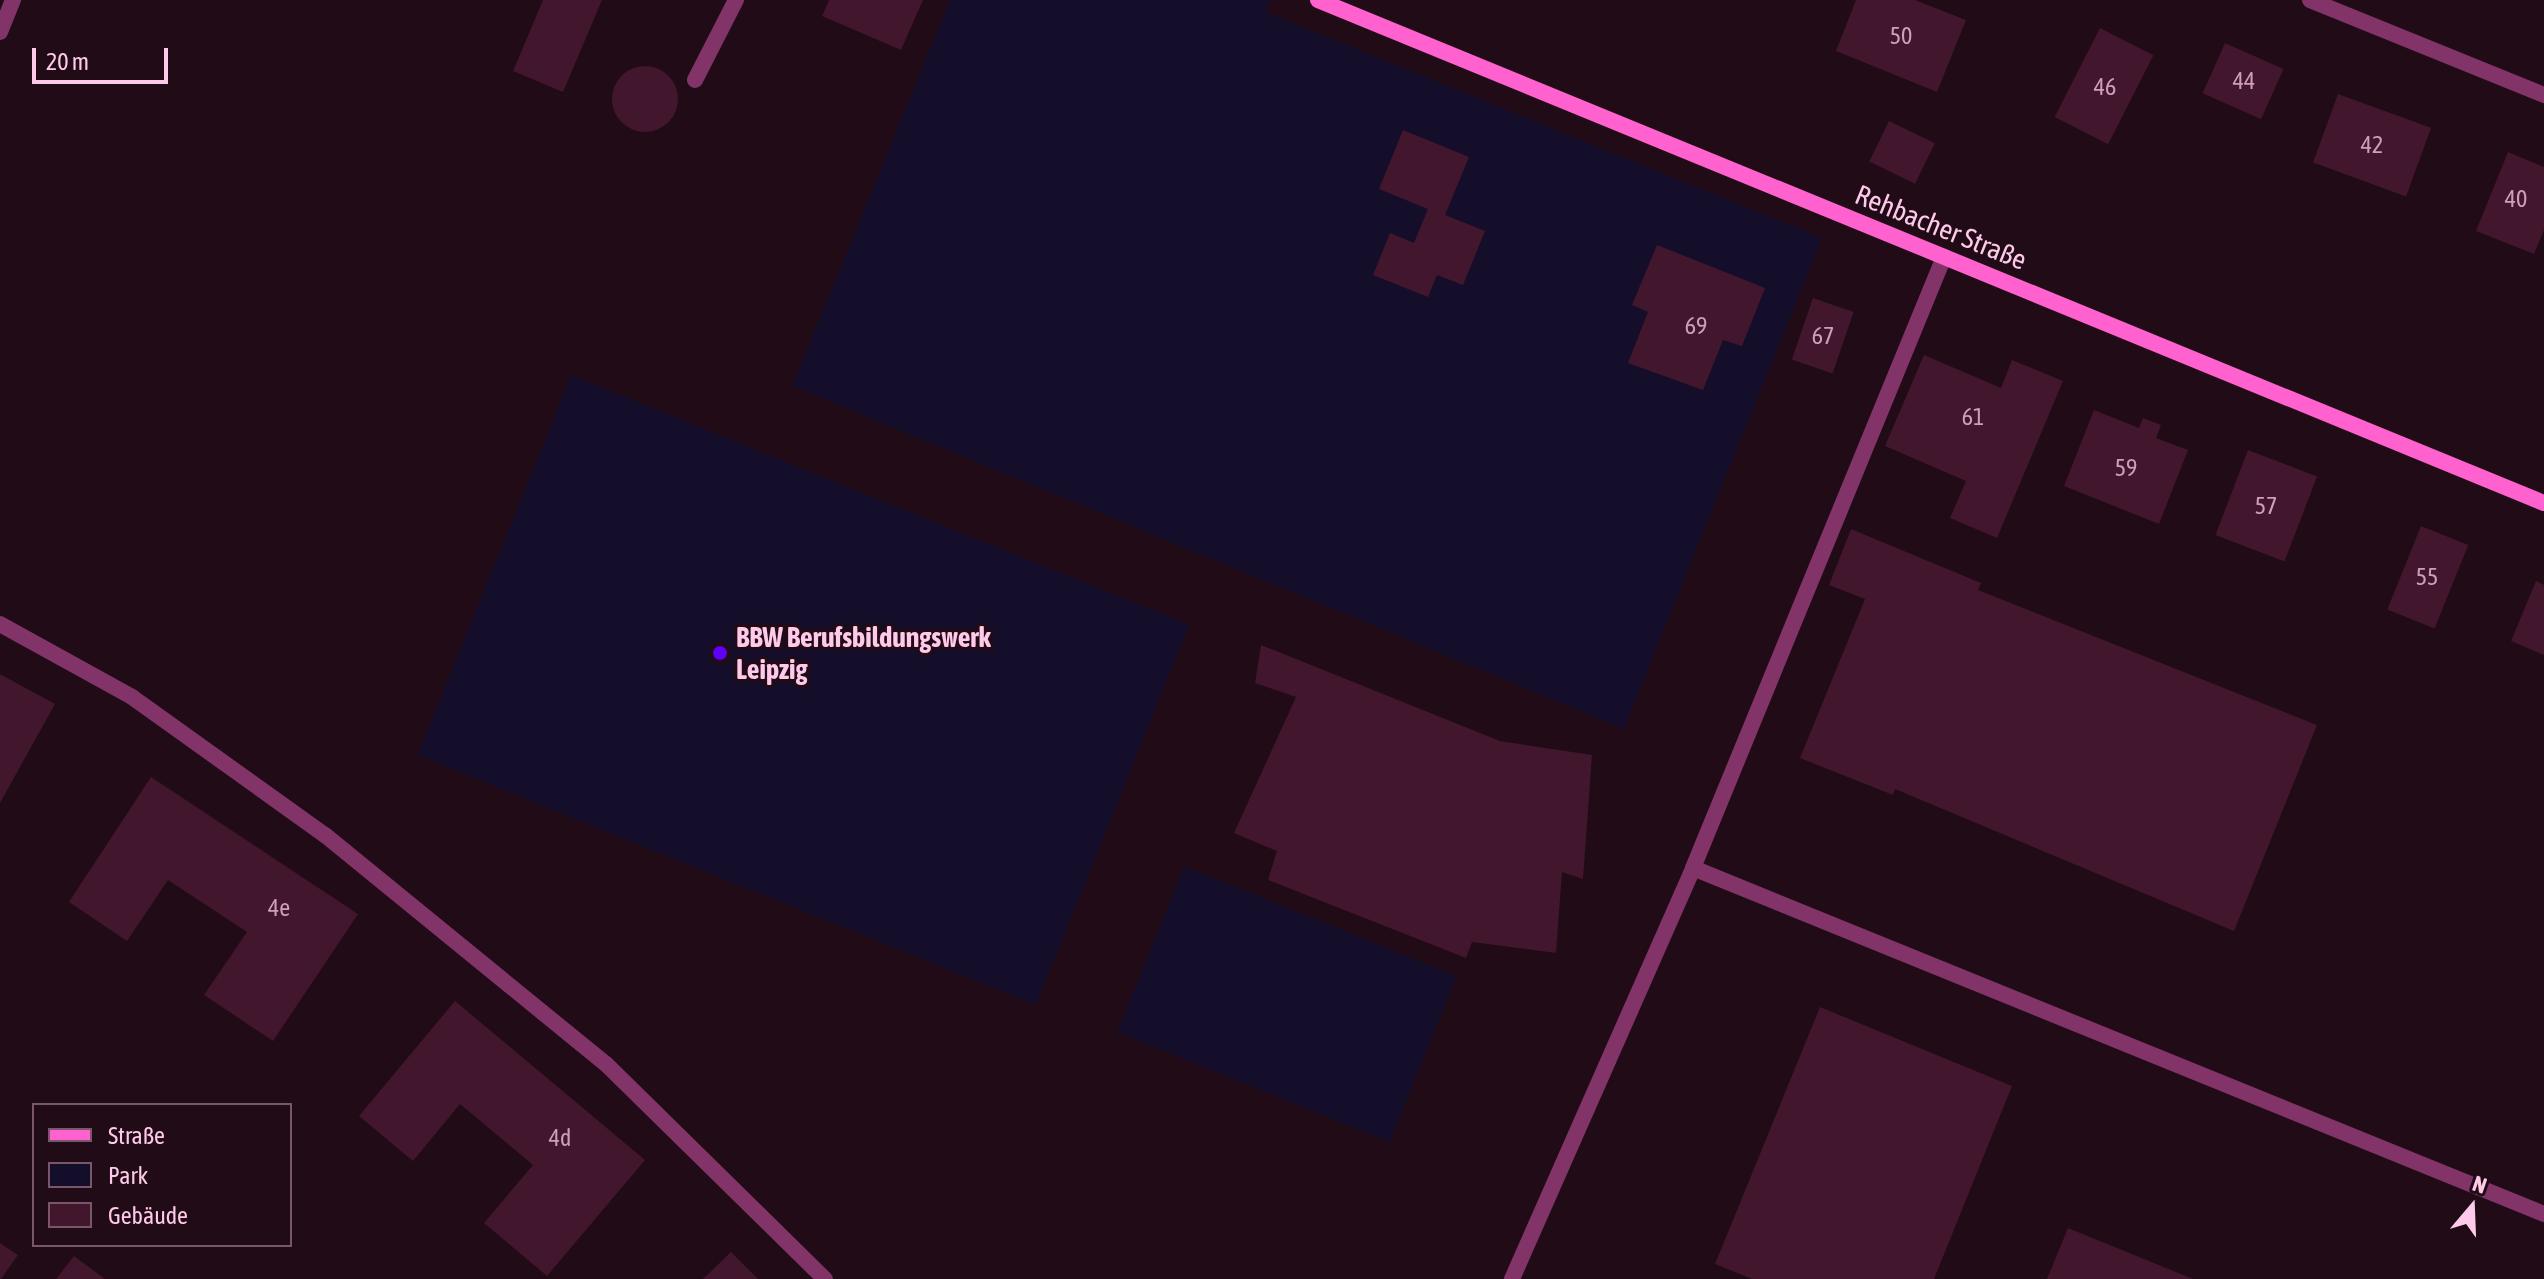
<!DOCTYPE html>
<html>
<head>
<meta charset="utf-8">
<style>
  body { margin:0 }
  #map { position:relative; width:2544px; height:1279px; overflow:hidden; background:#200b16; font-family:"Asap Condensed",sans-serif }
  div>[style] { position:absolute }
  .green>* { inset:0; background:#150e2a; transform-origin:0 0 }
  .building>* { inset:0; background:#42162d; transform-origin:0 0 }
  .round { border-radius:50% }
  .lane>* { height:16px; margin:-8px; padding:0 8px; transform-origin:8px; border-radius:8px; background:#823368 }
  .street>* { height:16px; margin:-8px; padding:0 8px; transform-origin:8px; border-radius:8px; background:#823368 }
  .secondary>* { height:16px; margin:-8px; padding:0 8px; transform-origin:8px; border-radius:8px; background:#ff61ce }
  .dots>* { width:22px; height:22px; translate:-50% -50%; box-sizing:border-box; border:4px solid #200b16; border-radius:50% }
  span { translate:-50% -50%; white-space:nowrap; text-align:center; line-height:1.15; -webkit-text-stroke:7px #200b16; paint-order:stroke }
  .number-label { font-size:24px; color:#d09dbb }
  .number-label span { -webkit-text-stroke-width:0 }
  .street-label { font-size:28px; color:#ffcaea }
  .poi-label { font-size:28px; color:#ffcaea; font-weight:700 }
  .left { translate:0 -50%; text-align:left }
  .legend { position:absolute; left:32px; top:1103px; width:260px; height:144px; box-sizing:border-box; background:#200b16; border:2px solid #79576b; margin:0; padding:10px 14px; list-style:none; font-size:24px; color:#ffcaea }
  .legend li { display:flex; align-items:center; gap:16px; height:40px }
  .legend b { width:40px; border:2px solid #79576b }
  .north { position:absolute; left:2432px; top:1167px; width:80px; height:80px; -webkit-text-stroke:6px #200b16; paint-order:stroke; rotate:19deg; font-size:22px; font-weight:700; line-height:32px; text-align:center; color:#ffcaea }
  .north::after { content:''; display:block; margin:auto; width:28px; height:36px; background:#ffcaea; clip-path:polygon(50% 0,100% 100%,50% 72%,0 100%) }
  .scale { position:absolute; left:32px; top:48px; width:136px; height:36px; box-sizing:border-box; border:4px solid #ffcaea; border-top:0; padding-left:10px; font-size:24px; line-height:28px; white-space:nowrap; color:#ffcaea; -webkit-text-stroke:6px #200b16; paint-order:stroke }
</style>
</head>
<body>
<div id="map">
  <div class="green">
    <i style="clip-path:polygon(950px 0,1270px 0,1266px 12px,1822px 238px,1624px 729px,792px 386px)"></i>
    <i style="left:571px;top:375px;width:667px;height:410px;rotate:22deg"></i>
    <i style="left:1184px;top:866px;width:294px;height:179px;rotate:22deg"></i>
  </div>
  <div class="building">
    <i style="clip-path:polygon(543px 0,602px 0,563px 92px,513px 71px)"></i>
    <i style="clip-path:polygon(829px 0,923px 0,901px 50px,822px 16px)"></i>
    <i style="clip-path:polygon(1856px 0,1915px 0,1966px 20px,1937px 92px,1836px 51px)"></i>
    <i style="left:2100px;top:28px;width:60px;height:100px;rotate:27deg"></i>
    <i style="left:2225px;top:43px;width:64px;height:55px;rotate:24deg"></i>
    <i class="round" style="left:612px;top:66px;width:66px;height:66px"></i>
    <i style="left:2338px;top:94px;width:99px;height:73px;rotate:20deg"></i>
    <i style="left:1889px;top:121px;width:51px;height:45px;rotate:26deg"></i>
    <i style="clip-path:polygon(1403px 130px,1469px 157px,1445px 215px,1485px 231px,1463px 285px,1437px 275px,1428px 297px,1373px 275px,1390px 233px,1414px 243px,1428px 209px,1379px 189px)"></i>
    <i style="clip-path:polygon(2508px 152px,2544px 167px,2544px 230px,2534px 254px,2476px 231px)"></i>
    <i style="clip-path:polygon(1657px 245px,1765px 288px,1742px 346px,1723px 340px,1703px 390px,1628px 363px,1648px 312px,1632px 305px)"></i>
    <i style="left:1813px;top:298px;width:43px;height:65px;rotate:19deg"></i>
    <i style="clip-path:polygon(1924px 355px,2001px 388px,2012px 360px,2063px 381px,1997px 538px,1950px 518px,1966px 481px,1885px 446px)"></i>
    <i style="clip-path:polygon(2094px 410px,2139px 428px,2143px 418px,2161px 425px,2156px 438px,2188px 450px,2159px 524px,2064px 486px)"></i>
    <i style="left:2248px;top:450px;width:74px;height:91px;rotate:21deg"></i>
    <i style="left:2421px;top:526px;width:51px;height:90px;rotate:22deg"></i>
    <i style="clip-path:polygon(1851px 529px,1981px 583px,1978px 590px,2317px 725px,2234px 931px,1895px 789px,1893px 795px,1800px 758px,1865px 599px,1829px 585px)"></i>
    <i style="clip-path:polygon(2536px 581px,2544px 585px,2544px 655px,2511px 641px)"></i>
    <i style="clip-path:polygon(1261px 645px,1500px 741px,1592px 755px,1583px 879px,1562px 872px,1556px 953px,1472px 942px,1466px 958px,1268px 880px,1277px 851px,1234px 833px,1296px 697px,1255px 683px)"></i>
    <i style="clip-path:polygon(0 674px,55px 704px,0 803px)"></i>
    <i style="clip-path:polygon(151px 777px,358px 914px,273px 1041px,204px 995px,247px 932px,168px 880px,127px 941px,69px 902px)"></i>
    <i style="clip-path:polygon(455px 1001px,645px 1160px,547px 1276px,484px 1223px,533px 1165px,460px 1104px,413px 1161px,359px 1116px)"></i>
    <i style="clip-path:polygon(1820px 1007px,2012px 1086px,1934px 1279px,1752px 1279px,1715px 1264px)"></i>
    <i style="clip-path:polygon(2068px 1228px,2193px 1279px,2047px 1279px)"></i>
    <i style="clip-path:polygon(0 1243px,18px 1255px,1px 1279px,0 1279px)"></i>
    <i style="clip-path:polygon(731px 1252px,758px 1279px,703px 1279px)"></i>
    <i style="clip-path:polygon(74px 1256px,105px 1279px,56px 1279px)"></i>
  </div>
  <div class="lane">
    <i style="left:0;top:32px;width:35px;rotate:-68deg"></i>
    <i style="left:695px;top:80px;width:90px;rotate:-62.9deg"></i>
    <i style="left:0;top:624px;width:151px;rotate:28.9deg"></i>
    <i style="left:132px;top:697px;width:237px;rotate:35.6deg"></i>
    <i style="left:325px;top:835px;width:362px;rotate:39.2deg"></i>
    <i style="left:606px;top:1064px;width:307px;rotate:44.5deg"></i>
    <i style="left:1693px;top:868px;width:919px;rotate:22.13deg"></i>
    <i style="left:1512px;top:1279px;width:449px;rotate:-66.2deg"></i>
    <i style="left:1693px;top:868px;width:661px;rotate:-67.67deg"></i>
  </div>
  <div class="street">
    <i style="left:2310px;top:0;width:253px;rotate:22.1deg"></i>
  </div>
  <div class="secondary">
    <i style="left:1318px;top:0;width:1325px;rotate:22.31deg"></i>
  </div>
  <div class="dots">
    <i style="left:720px;top:653px;background:#5e00f5"></i>
  </div>
  <div class="number-label">
    <span style="left:1901px;top:36px">50</span>
    <span style="left:2244px;top:81px">44</span>
    <span style="left:2105px;top:87px">46</span>
    <span style="left:2372px;top:145px">42</span>
    <span style="left:2516px;top:199px">40</span>
    <span style="left:1696px;top:326px">69</span>
    <span style="left:1823px;top:336px">67</span>
    <span style="left:1973px;top:417px">61</span>
    <span style="left:2126px;top:468px">59</span>
    <span style="left:2266px;top:506px">57</span>
    <span style="left:2427px;top:577px">55</span>
    <span style="left:279px;top:908px">4e</span>
    <span style="left:560px;top:1138px">4d</span>
  </div>
  <div class="street-label">
    <span style="left:1941px;top:227px;rotate:22deg">Rehbacher Straße</span>
  </div>
  <div class="poi-label">
    <span class="left" style="left:736px;top:653px">BBW Berufsbildungswerk<br>Leipzig</span>
  </div>
  <ul class="legend">
  <li><b style="height:10px;background:#ff61ce"></b>Straße</li>
  <li><b style="height:22px;background:#150e2a"></b>Park</li>
  <li><b style="height:22px;background:#42162d"></b>Gebäude</li>
  </ul>
  <div class="north">N</div>
  <div class="scale">20 m</div>
</div>
</body>
</html>
